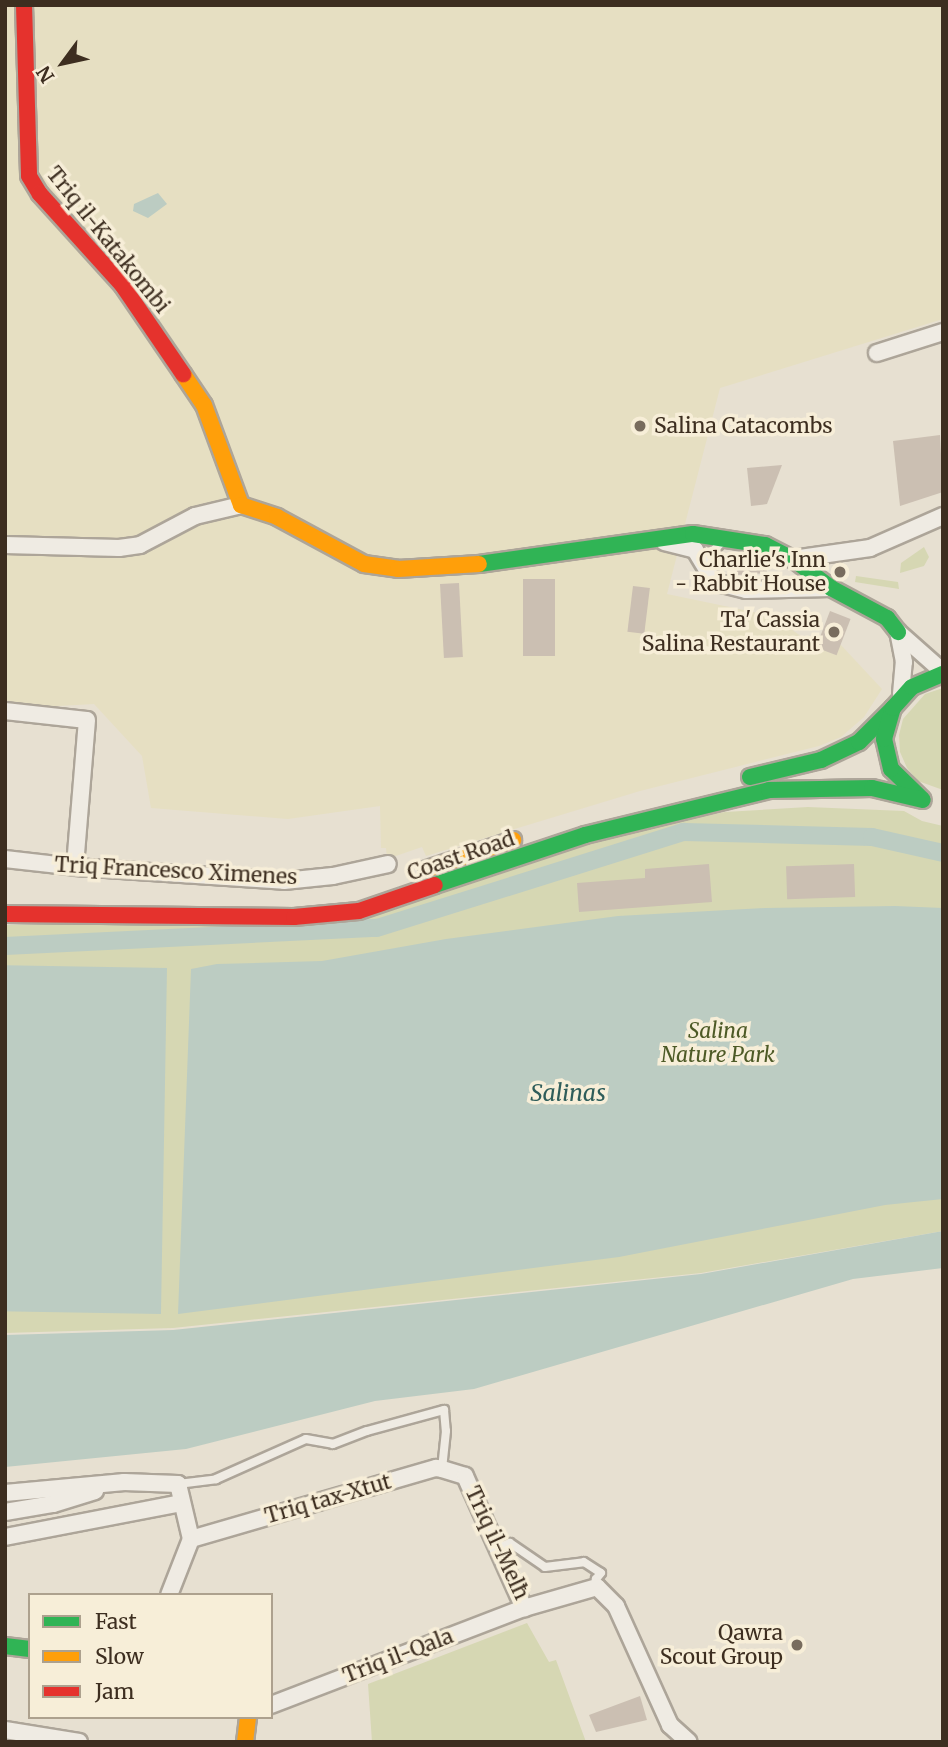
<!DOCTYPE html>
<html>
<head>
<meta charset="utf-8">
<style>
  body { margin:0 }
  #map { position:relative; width:948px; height:1747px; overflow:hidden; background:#e7e0d1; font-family:Merriweather,serif }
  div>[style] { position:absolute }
  .farmland>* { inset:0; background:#e6dfc2 }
  .green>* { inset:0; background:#d6d7b3 }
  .water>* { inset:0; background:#bcccc2; transform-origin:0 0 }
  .canal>* { height:18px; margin:-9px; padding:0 9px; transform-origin:9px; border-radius:9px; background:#bcccc2 }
  .building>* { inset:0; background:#cbbfb2; transform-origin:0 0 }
  .roads { filter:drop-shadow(2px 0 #ada599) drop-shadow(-2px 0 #ada599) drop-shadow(0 2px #ada599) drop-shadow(0 -2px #ada599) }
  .lane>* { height:8px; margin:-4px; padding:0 4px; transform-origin:4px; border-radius:4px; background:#efebe3 }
  .street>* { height:16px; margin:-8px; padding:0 8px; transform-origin:8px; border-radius:8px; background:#efebe3 }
  .fast>* { height:16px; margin:-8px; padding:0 8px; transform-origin:8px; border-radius:8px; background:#30b455 }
  .slow>* { height:16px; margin:-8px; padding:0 8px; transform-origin:8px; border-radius:8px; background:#ff9f0a }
  .jam>* { height:16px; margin:-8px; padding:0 8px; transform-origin:8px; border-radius:8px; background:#e5322d }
  .dots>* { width:19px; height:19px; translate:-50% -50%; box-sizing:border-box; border:4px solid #f7eed8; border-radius:50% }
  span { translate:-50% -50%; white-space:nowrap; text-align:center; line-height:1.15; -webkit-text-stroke:7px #f7eed8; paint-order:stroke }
  .street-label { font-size:21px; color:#3d2e20 }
  .poi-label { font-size:21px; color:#3d2e20 }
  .left { translate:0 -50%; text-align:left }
  .right { translate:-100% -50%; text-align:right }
  .park-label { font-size:21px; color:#4d5a26; font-style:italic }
  .water-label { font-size:23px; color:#2f5d5a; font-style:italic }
  .frame { position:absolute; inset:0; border:7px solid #3d2e20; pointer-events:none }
  .legend { position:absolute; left:28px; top:1593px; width:245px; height:126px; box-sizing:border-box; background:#f7eed8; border:2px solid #ada18e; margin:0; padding:9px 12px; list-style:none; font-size:21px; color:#3d2e20 }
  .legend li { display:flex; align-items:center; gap:14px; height:35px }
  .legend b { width:35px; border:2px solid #ada18e }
  .north { position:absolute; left:28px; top:28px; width:70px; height:70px; -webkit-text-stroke:5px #f7eed8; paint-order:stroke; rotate:237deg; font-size:19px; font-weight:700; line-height:28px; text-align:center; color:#3d2e20 }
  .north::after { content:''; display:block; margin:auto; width:24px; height:32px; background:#3d2e20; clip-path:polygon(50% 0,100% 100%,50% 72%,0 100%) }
</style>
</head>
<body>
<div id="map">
  <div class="farmland">
    <i style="clip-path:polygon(5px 5px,943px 5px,943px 319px,720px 388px,667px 594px,773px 616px,816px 647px,836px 655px,840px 644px,882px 689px,864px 717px,841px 737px,819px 746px,640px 791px,426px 856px,422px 847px,387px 859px,386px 848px,381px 848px,380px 806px,288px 819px,151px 808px,142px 756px,94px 704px,5px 709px)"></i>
  </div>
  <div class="green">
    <i style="clip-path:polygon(924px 547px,929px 557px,924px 566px,900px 573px,901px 563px)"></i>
    <i style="clip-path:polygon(856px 576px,898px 582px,899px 589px,855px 582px)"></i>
    <i style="clip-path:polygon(943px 688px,943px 790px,918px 781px,907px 768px,900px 752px,899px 735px,903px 719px,925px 694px)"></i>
    <i style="clip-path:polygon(808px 807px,904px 811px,922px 821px,943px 826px,943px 1231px,701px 1273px,173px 1328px,5px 1333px,5px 925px,277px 922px,684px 820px,725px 812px)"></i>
    <i style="clip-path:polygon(527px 1623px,549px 1662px,556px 1660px,586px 1742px,372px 1742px,368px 1684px)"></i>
  </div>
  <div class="water">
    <i style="clip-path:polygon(158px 193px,167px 204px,148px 218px,133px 211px,134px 204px)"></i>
    <i style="clip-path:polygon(895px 906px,943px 908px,943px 1199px,885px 1205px,619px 1257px,178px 1314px,191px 969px,217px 964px,322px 961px,446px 939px,618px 916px,765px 908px)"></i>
    <i style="left:167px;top:968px;width:346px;height:162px;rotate:91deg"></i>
    <i style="clip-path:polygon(943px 1231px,943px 1268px,853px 1279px,474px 1389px,375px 1401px,186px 1449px,5px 1467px,5px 1335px,173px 1330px,701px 1274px)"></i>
  </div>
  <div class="canal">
    <i style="left:5px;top:946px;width:372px;rotate:-2.8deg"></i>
    <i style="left:377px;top:928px;width:322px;rotate:-17.4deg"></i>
    <i style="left:684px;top:832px;width:188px;rotate:1.5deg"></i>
    <i style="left:872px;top:837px;width:73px;rotate:12.7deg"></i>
  </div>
  <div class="building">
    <i style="clip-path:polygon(940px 435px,943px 492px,900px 506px,893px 441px)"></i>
    <i style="clip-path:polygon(782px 465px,767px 504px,751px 506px,747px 468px)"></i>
    <i style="clip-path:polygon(736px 555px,766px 561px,767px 573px,737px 575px)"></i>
    <i style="left:555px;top:579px;width:77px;height:32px;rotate:90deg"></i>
    <i style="left:459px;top:583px;width:74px;height:19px;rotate:87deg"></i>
    <i style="left:633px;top:586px;width:17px;height:46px;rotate:7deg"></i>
    <i style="left:830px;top:611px;width:22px;height:39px;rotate:21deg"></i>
    <i style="clip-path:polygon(709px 864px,712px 902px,579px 912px,577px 883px,645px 878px,645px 869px)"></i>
    <i style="left:854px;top:864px;width:33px;height:68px;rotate:88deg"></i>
    <i style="clip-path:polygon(640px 1696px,647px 1720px,596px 1732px,589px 1715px)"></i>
  </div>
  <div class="roads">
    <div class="lane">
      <i style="left:709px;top:569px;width:18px;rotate:-77deg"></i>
      <i style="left:713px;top:551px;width:14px;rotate:-45deg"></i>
      <i style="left:178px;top:1484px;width:38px;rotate:-7deg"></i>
      <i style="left:216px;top:1479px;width:98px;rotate:-24deg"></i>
      <i style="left:306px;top:1439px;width:27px;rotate:10deg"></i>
      <i style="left:333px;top:1444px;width:36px;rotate:-21deg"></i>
      <i style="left:367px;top:1431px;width:80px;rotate:-15.3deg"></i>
      <i style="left:444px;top:1410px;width:21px;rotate:85deg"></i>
      <i style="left:446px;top:1431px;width:38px;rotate:96deg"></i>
      <i style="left:497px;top:1548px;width:14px;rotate:-21deg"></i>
      <i style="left:510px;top:1543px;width:42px;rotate:34.4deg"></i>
      <i style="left:545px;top:1567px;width:39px;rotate:-7deg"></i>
      <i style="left:584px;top:1562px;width:20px;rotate:33deg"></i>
      <i style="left:601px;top:1573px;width:8px;rotate:130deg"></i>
      <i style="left:596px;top:1579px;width:8px;rotate:83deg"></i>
    </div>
    <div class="street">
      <i style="left:877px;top:353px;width:69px;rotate:-17.7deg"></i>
      <i style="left:664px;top:542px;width:32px;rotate:14deg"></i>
      <i style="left:695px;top:550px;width:37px;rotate:59deg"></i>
      <i style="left:714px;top:582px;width:33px;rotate:14deg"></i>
      <i style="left:746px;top:590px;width:85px;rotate:-1.3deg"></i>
      <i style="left:5px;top:545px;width:114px;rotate:1.5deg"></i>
      <i style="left:119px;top:548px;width:21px;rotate:-8deg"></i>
      <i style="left:140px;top:545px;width:62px;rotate:-27.8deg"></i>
      <i style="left:195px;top:516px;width:47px;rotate:-13.4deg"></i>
      <i style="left:793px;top:559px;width:78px;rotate:-8.1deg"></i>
      <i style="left:870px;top:548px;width:80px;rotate:-23.7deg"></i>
      <i style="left:901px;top:694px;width:32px;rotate:-85deg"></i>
      <i style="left:904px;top:662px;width:31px;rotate:-101deg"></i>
      <i style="left:898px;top:632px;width:60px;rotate:41.6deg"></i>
      <i style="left:5px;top:711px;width:82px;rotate:6.3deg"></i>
      <i style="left:87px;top:720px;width:147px;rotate:94.7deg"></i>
      <i style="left:5px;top:859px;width:70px;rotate:6.5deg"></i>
      <i style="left:75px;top:867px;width:209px;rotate:3.8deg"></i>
      <i style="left:284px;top:881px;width:49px;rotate:-5.8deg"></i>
      <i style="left:333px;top:876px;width:56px;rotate:-12.3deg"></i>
      <i style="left:5px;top:1493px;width:120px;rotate:-5.3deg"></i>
      <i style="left:124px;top:1482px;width:54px;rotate:2.1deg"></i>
      <i style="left:178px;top:1484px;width:57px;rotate:76.7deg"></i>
      <i style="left:191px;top:1539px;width:60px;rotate:111.4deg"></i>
      <i style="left:5px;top:1512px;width:49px;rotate:-9.5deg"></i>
      <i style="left:53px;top:1504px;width:44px;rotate:-17.2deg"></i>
      <i style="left:5px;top:1537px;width:179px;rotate:-10.9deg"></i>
      <i style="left:191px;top:1539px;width:255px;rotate:-16.2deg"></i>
      <i style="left:436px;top:1468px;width:6px;rotate:9deg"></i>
      <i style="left:442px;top:1469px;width:24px;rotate:17deg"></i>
      <i style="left:465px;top:1476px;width:145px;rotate:65.9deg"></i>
      <i style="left:271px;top:1705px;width:271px;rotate:-21deg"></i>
      <i style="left:524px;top:1608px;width:76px;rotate:-16deg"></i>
      <i style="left:597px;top:1587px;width:27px;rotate:45deg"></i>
      <i style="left:616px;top:1606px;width:131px;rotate:65.6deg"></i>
      <i style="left:670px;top:1725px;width:25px;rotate:42deg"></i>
      <i style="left:5px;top:1730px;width:75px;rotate:9.2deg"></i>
    </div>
    <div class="fast">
      <i style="left:479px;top:564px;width:216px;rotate:-8deg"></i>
      <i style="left:693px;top:534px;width:73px;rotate:8.7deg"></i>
      <i style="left:765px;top:545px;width:31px;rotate:27deg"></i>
      <i style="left:793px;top:559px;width:48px;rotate:37.3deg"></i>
      <i style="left:831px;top:588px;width:64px;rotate:28.2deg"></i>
      <i style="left:887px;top:618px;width:18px;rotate:52deg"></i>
      <i style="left:750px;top:777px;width:73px;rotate:-13.5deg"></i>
      <i style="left:821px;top:760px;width:42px;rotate:-25.3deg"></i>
      <i style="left:859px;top:742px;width:48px;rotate:-45deg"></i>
      <i style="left:922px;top:799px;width:43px;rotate:-135.9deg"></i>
      <i style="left:891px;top:769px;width:31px;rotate:-103deg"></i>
      <i style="left:884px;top:739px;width:32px;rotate:-74deg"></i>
      <i style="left:893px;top:708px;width:28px;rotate:-48deg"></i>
      <i style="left:912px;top:687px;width:34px;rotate:-23deg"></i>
      <i style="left:435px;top:885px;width:158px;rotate:-18.4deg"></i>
      <i style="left:585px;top:835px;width:189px;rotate:-13.7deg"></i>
      <i style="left:769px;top:790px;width:103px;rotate:-1.1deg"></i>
      <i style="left:872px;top:788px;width:52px;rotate:13.2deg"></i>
      <i style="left:5px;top:1646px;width:25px;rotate:7deg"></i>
    </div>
    <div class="slow">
      <i style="left:183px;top:374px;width:37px;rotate:56deg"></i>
      <i style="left:204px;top:405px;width:107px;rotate:69.7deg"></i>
      <i style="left:241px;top:505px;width:38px;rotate:18deg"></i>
      <i style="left:277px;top:517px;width:99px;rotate:28.4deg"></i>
      <i style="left:364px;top:564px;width:34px;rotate:8deg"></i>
      <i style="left:398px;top:569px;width:81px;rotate:-3.5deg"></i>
      <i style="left:427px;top:869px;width:91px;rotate:-18.6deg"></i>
      <i style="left:245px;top:1742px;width:25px;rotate:-83deg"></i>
    </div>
    <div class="jam">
      <i style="left:24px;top:5px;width:171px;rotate:88.3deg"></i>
      <i style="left:29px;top:176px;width:21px;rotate:59deg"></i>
      <i style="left:40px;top:194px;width:124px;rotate:47.9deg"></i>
      <i style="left:123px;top:286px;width:107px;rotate:55.7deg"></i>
      <i style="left:5px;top:914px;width:289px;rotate:0.6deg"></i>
      <i style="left:294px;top:917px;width:65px;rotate:-5.3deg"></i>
      <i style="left:359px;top:911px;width:80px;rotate:-18.9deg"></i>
    </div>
  </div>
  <div class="dots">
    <i style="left:640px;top:426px;background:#786c5e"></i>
    <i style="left:840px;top:572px;background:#786c5e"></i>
    <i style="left:834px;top:632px;background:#786c5e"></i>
    <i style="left:797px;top:1645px;background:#786c5e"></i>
  </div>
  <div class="street-label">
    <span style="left:108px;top:240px;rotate:51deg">Triq il-Katakombi</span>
    <span style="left:461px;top:856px;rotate:-19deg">Coast Road</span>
    <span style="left:176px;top:871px;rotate:3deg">Triq Francesco Ximenes</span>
    <span style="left:328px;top:1499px;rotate:-16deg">Triq tax-Xtut</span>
    <span style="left:497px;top:1543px;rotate:65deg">Triq il-Melħ</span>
    <span style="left:398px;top:1656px;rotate:-21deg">Triq il-Qala</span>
  </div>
  <div class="poi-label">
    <span class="left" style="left:654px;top:426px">Salina Catacombs</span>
    <span class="right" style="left:826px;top:572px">Charlie's Inn<br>- Rabbit House</span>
    <span class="right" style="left:820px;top:632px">Ta' Cassia<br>Salina Restaurant</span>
    <span class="right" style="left:783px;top:1645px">Qawra<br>Scout Group</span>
  </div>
  <div class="park-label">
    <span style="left:718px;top:1043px">Salina<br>Nature Park</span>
  </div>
  <div class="water-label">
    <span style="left:568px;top:1093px">Salinas</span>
  </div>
  <div class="frame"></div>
  <ul class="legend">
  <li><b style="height:9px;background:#30b455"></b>Fast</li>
  <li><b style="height:9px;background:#ff9f0a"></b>Slow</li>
  <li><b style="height:9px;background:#e5322d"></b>Jam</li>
  </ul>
  <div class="north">N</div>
</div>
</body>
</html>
